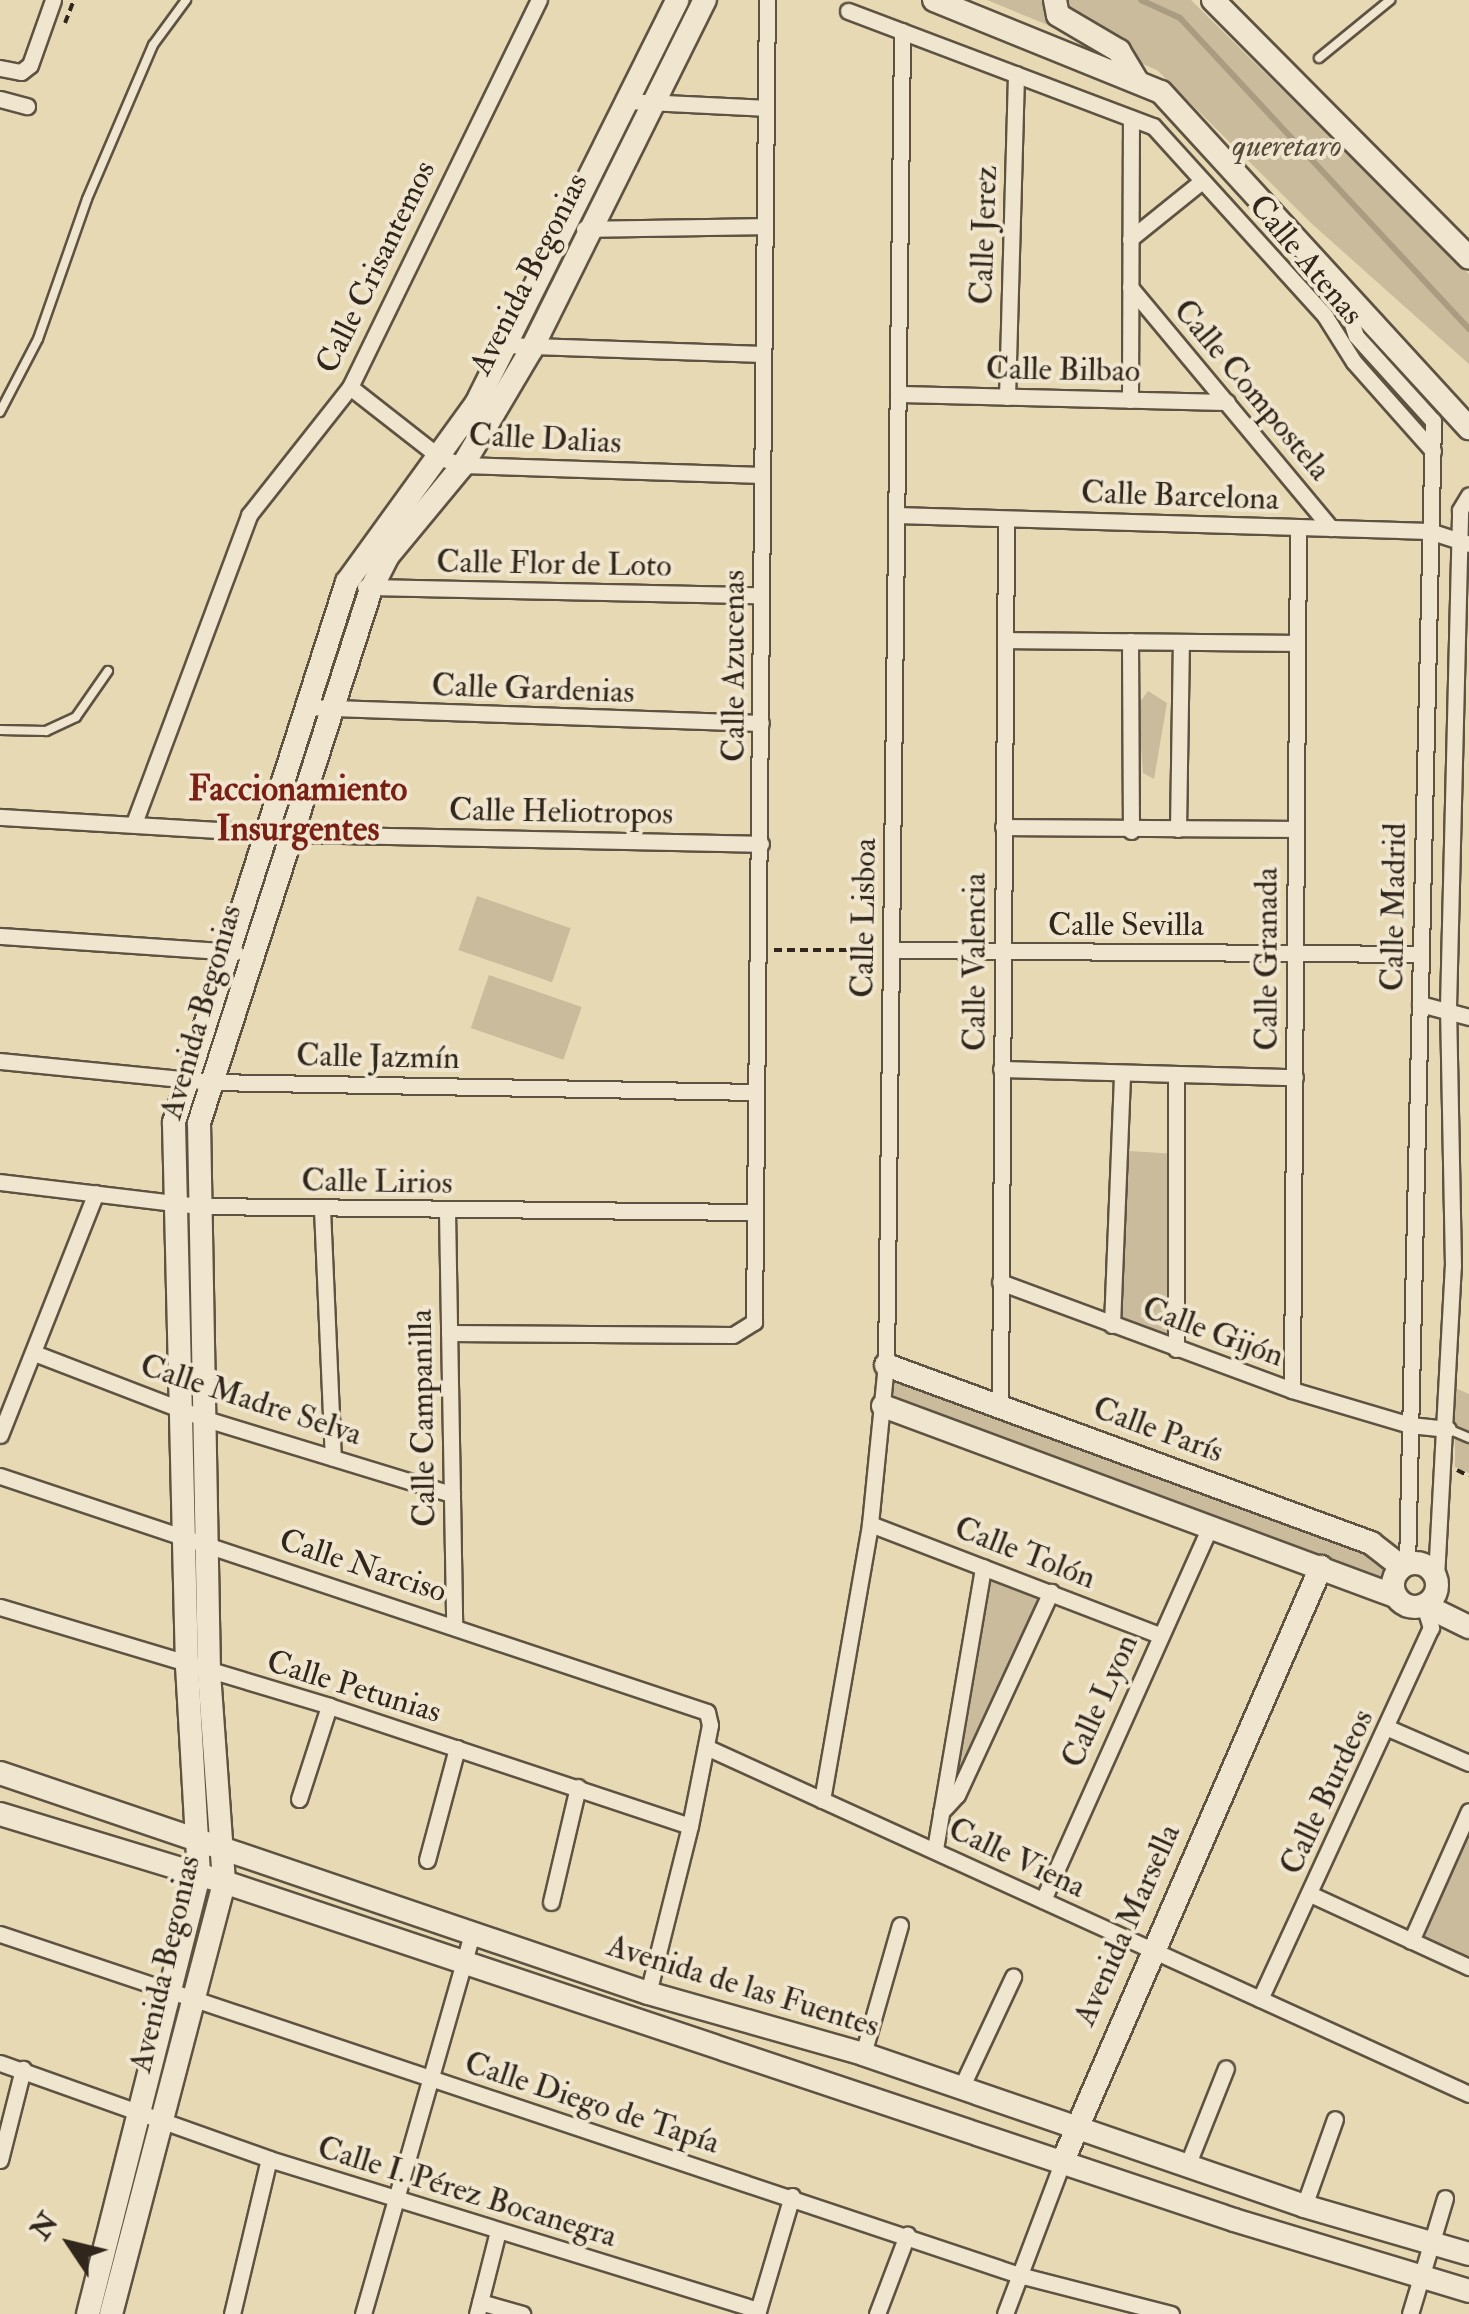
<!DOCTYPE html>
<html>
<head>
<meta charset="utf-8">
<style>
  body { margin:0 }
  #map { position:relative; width:1469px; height:2314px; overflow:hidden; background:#e8d9b5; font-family:"IM FELL Double Pica",serif }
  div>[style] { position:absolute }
  .green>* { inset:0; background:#c9bb9b; transform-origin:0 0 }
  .stream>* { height:6px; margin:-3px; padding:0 3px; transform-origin:3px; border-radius:3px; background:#a99c81 }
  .path>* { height:4px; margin-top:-2px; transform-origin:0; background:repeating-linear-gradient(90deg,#30261b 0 8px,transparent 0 13px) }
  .roads { filter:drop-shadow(2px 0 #5e5342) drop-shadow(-2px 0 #5e5342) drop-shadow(0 2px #5e5342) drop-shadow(0 -2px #5e5342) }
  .lane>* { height:8px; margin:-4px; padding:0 4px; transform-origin:4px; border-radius:4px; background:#f0e6cf }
  .street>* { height:15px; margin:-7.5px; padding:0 7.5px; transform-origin:7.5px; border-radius:7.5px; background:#f0e6cf }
  .secondary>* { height:22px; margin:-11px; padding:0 11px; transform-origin:11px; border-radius:11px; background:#f0e6cf }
  .secondary>.ring { margin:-11px; padding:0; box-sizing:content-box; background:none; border:22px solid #f0e6cf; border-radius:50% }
  span { translate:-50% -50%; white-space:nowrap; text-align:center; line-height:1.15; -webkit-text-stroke:8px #f0e6cf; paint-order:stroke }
  .park-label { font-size:32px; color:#564b3b; font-style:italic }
  .street-label { font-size:32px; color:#30261b }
  .neighbourhood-label { font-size:35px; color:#7a1f14; font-weight:700 }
  .north { position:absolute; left:20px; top:2194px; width:100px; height:100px; -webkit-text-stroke:8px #f0e6cf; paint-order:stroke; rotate:305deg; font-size:28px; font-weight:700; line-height:40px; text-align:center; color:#30261b }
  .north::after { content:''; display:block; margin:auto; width:35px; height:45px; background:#30261b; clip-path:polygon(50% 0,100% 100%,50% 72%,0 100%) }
</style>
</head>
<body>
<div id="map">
  <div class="green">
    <i style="clip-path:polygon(987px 0,1191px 0,1469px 274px,1469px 364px,1311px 223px,1157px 70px)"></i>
    <i style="clip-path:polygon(1148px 691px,1167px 703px,1154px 779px,1143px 773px,1138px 705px)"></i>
    <i style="left:477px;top:896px;width:99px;height:57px;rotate:19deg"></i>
    <i style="left:489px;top:975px;width:98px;height:56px;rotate:19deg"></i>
    <i style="clip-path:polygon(1129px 1151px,1176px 1154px,1174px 1346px,1114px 1324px,1121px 1167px)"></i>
    <i style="clip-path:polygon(886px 1365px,1390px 1557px,1392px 1586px,883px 1406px)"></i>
    <i style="clip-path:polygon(1455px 1388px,1469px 1394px,1469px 1473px,1455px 1467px)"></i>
    <i style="clip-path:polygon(987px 1575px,1040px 1594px,951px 1790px)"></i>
    <i style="clip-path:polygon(1469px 1811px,1469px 1967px,1411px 1941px)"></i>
  </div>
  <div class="stream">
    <i style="left:1141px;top:0;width:43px;rotate:24.8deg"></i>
    <i style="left:1180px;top:18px;width:425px;rotate:47.1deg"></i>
  </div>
  <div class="path">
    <i style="left:65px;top:23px;width:25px;rotate:-69deg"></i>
    <i style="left:774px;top:950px;width:100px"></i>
    <i style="left:1457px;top:1470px;width:13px;rotate:27deg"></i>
  </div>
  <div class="roads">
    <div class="lane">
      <i style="left:1319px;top:58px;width:92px;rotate:-39.2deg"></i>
      <i style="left:0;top:412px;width:82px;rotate:-62.5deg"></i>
      <i style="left:38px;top:339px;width:148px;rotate:-70.7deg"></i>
      <i style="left:87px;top:199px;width:168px;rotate:-66.8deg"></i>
      <i style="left:153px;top:45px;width:56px;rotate:-53.7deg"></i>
      <i style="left:0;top:730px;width:46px;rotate:1.2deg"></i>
      <i style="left:46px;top:731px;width:33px;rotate:-25deg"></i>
      <i style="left:76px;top:717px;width:56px;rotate:-55.2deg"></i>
      <i style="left:1448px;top:1429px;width:23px;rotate:23deg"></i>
    </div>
    <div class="street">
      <i style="left:848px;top:11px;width:326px;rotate:20.7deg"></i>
      <i style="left:1153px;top:126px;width:256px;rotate:47.8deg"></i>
      <i style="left:1325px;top:316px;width:54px;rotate:57.8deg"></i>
      <i style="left:1354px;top:362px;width:119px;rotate:48.4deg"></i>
      <i style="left:0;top:68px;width:21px;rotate:11deg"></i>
      <i style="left:21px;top:72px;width:11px;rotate:-38deg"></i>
      <i style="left:30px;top:65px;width:69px;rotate:-70.5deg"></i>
      <i style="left:0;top:99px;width:28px;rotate:15deg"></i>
      <i style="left:625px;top:101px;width:141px;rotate:2.8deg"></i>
      <i style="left:584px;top:229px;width:181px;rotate:-0.9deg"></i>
      <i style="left:1130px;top:239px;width:92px;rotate:-38.9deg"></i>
      <i style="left:1130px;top:287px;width:314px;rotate:50.2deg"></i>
      <i style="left:1341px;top:291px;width:47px;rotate:71.6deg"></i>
      <i style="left:1356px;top:336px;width:115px;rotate:47.8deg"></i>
      <i style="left:1433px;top:421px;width:1143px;rotate:91.3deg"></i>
      <i style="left:504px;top:345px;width:259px;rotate:2deg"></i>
      <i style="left:350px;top:387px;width:115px;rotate:38deg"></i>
      <i style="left:441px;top:458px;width:23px;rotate:18deg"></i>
      <i style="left:463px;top:465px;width:299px;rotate:1.9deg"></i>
      <i style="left:898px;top:394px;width:329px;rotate:1.4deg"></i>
      <i style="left:1007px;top:397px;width:323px;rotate:-88.4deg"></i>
      <i style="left:1130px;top:400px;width:282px;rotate:-89.8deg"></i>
      <i style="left:896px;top:515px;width:533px;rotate:1.72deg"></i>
      <i style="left:1429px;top:531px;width:42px;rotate:18deg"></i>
      <i style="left:365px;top:587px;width:396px;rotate:1.2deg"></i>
      <i style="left:1005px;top:640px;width:290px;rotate:0.6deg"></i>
      <i style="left:1130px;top:641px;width:190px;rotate:89.7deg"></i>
      <i style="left:305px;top:707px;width:456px;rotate:2deg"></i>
      <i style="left:0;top:817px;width:290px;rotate:3.4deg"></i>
      <i style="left:290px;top:834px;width:471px;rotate:1.2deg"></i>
      <i style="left:134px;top:823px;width:329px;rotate:-69.5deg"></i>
      <i style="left:249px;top:515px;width:163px;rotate:-51.7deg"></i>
      <i style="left:350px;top:387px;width:431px;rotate:-64deg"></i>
      <i style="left:1003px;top:827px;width:292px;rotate:0.4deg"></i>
      <i style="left:1178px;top:829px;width:187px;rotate:-89.1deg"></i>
      <i style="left:0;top:936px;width:236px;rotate:3.9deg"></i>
      <i style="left:891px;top:950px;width:530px;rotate:0.43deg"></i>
      <i style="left:1420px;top:1004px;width:51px;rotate:14.9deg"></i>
      <i style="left:0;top:1061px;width:212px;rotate:5.7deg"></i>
      <i style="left:211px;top:1082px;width:545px;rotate:1.05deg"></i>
      <i style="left:1001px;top:1069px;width:294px;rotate:1.6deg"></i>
      <i style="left:0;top:1182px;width:199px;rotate:6.9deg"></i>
      <i style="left:198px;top:1206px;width:557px;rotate:0.62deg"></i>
      <i style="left:322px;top:1209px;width:249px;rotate:87.5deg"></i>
      <i style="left:447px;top:1211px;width:414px;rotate:89deg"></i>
      <i style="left:1000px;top:1282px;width:311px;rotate:20.3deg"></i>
      <i style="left:1292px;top:1390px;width:123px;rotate:16.5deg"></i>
      <i style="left:1410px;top:1425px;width:38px;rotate:6deg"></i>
      <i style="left:1112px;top:1325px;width:251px;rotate:-87.7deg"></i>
      <i style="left:449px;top:1333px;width:284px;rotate:0.4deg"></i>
      <i style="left:733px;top:1335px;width:25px;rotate:-32deg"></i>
      <i style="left:754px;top:1322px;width:1322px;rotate:-89.44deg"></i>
      <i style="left:1176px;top:1349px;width:273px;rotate:-90deg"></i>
      <i style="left:34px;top:1353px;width:184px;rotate:21deg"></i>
      <i style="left:206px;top:1419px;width:257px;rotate:17deg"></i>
      <i style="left:1292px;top:1390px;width:862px;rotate:-89.6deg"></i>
      <i style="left:1000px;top:1406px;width:887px;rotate:-89.61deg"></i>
      <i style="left:0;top:1435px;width:260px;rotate:-68.4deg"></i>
      <i style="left:0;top:1476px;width:745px;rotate:18.46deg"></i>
      <i style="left:707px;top:1712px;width:13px;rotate:77deg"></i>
      <i style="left:710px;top:1725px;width:103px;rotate:101.2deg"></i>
      <i style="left:690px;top:1826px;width:172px;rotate:104.1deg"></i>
      <i style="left:870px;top:1524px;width:310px;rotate:21deg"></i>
      <i style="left:1436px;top:1577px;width:311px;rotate:-86.9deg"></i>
      <i style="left:1453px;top:1266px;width:259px;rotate:-91.1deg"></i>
      <i style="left:1448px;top:1007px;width:497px;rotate:-88.6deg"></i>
      <i style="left:1460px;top:510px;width:17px;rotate:-59deg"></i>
      <i style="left:0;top:1607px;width:344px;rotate:16.7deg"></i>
      <i style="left:329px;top:1706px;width:380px;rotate:18.4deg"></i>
      <i style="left:1388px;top:1728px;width:88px;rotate:23.4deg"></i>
      <i style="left:706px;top:1747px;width:838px;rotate:24.46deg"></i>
      <i style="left:299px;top:1799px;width:98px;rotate:-72.1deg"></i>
      <i style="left:822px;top:1800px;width:280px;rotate:-80.1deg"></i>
      <i style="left:870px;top:1524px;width:160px;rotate:-84.3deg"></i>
      <i style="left:886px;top:1365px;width:1334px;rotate:-89.31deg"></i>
      <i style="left:941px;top:1812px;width:23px;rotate:-47deg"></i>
      <i style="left:957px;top:1795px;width:224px;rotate:-65.2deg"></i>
      <i style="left:935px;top:1849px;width:286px;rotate:-80.3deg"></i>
      <i style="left:427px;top:1860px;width:116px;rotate:-75deg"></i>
      <i style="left:1310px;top:1894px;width:175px;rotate:24.7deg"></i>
      <i style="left:1043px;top:1900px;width:411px;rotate:-65.9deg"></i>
      <i style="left:551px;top:1902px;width:118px;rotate:-76.8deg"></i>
      <i style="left:0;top:1934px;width:1075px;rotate:18.5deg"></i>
      <i style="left:1019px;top:2275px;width:157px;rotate:14.4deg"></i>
      <i style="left:1411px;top:1941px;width:142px;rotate:-66deg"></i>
      <i style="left:1260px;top:1999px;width:409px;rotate:-65.3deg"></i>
      <i style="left:1431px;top:1628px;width:24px;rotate:-107deg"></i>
      <i style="left:863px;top:2054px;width:134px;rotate:-74deg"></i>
      <i style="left:0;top:2063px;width:286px;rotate:19.6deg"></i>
      <i style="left:269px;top:2159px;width:512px;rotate:17.16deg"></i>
      <i style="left:961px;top:2088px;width:123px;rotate:-64.9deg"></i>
      <i style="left:0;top:2160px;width:94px;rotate:-75.8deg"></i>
      <i style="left:1187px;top:2166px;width:105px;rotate:-68.3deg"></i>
      <i style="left:1304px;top:2206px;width:92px;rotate:-70.4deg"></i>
      <i style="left:480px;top:2302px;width:44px;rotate:15.9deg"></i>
      <i style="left:232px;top:2314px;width:159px;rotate:-76.6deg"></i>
      <i style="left:363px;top:2314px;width:394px;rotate:-74deg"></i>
      <i style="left:477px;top:2314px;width:86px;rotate:-75.8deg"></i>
      <i style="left:757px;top:2314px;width:123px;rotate:-73.5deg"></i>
      <i style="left:877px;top:2314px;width:85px;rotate:-69.2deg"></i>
      <i style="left:1005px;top:2314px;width:161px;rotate:-69.3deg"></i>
      <i style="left:1410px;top:2314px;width:121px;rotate:-73.2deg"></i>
    </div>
    <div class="secondary">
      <i style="left:934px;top:0;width:245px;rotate:22.1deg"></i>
      <i style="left:1161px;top:92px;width:456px;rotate:47.5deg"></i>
      <i style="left:1055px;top:0;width:15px;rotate:79deg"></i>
      <i style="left:1058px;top:15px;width:71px;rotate:30.5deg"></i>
      <i style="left:1119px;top:51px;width:33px;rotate:59deg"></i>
      <i style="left:1213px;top:0;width:363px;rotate:45.2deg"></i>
      <i style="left:886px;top:1365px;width:517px;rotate:20.15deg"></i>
      <i style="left:1371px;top:1543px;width:39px;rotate:38deg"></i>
      <i style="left:883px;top:1406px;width:546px;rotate:20.36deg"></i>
      <i class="ring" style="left:1393px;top:1563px;width:22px;height:22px"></i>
      <i style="left:1424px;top:1605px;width:50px;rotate:26.1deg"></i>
      <i style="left:0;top:1773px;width:684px;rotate:18.75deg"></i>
      <i style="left:648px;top:1993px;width:223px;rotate:15.8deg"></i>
      <i style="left:863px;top:2054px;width:466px;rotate:19deg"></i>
      <i style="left:1304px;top:2206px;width:172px;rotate:16.2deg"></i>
      <i style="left:0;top:1814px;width:234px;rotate:16.9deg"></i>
      <i style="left:224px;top:1882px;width:1065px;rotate:18.5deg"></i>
      <i style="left:1234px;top:2220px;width:245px;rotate:16.8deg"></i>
      <i style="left:1062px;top:2163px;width:650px;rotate:-66.51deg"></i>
      <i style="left:88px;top:2314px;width:454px;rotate:-75.8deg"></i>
      <i style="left:199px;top:1874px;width:207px;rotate:-93.3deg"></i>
      <i style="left:187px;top:1667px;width:545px;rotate:-91.37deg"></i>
      <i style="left:174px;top:1122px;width:567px;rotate:-72.24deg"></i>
      <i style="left:347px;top:582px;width:220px;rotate:-54.1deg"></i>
      <i style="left:476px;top:404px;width:451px;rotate:-63.5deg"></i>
      <i style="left:111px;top:2314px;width:447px;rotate:-75.3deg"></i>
      <i style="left:224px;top:1882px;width:210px;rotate:-94.1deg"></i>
      <i style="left:209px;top:1673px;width:550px;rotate:-91.04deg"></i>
      <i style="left:199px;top:1123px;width:561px;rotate:-72.15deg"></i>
      <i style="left:371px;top:589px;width:36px;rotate:-63deg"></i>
      <i style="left:387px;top:557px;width:119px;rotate:-50.4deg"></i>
      <i style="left:463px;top:465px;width:134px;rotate:-59.4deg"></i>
      <i style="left:531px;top:350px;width:391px;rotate:-63.6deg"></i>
    </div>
  </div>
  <div class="park-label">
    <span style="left:1287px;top:146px">queretaro</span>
  </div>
  <div class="street-label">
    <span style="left:984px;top:235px;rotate:-88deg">Calle Jerez</span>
    <span style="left:1306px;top:260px;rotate:50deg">Calle Atenas</span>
    <span style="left:376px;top:267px;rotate:-64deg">Calle Crisantemos</span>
    <span style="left:529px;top:274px;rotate:-63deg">Avenida Begonias</span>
    <span style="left:1063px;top:370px;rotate:1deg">Calle Bilbao</span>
    <span style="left:1252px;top:390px;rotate:50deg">Calle Compostela</span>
    <span style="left:545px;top:439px;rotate:3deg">Calle Dalias</span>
    <span style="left:1180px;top:496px;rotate:2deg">Calle Barcelona</span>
    <span style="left:554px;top:564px;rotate:1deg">Calle Flor de Loto</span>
    <span style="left:734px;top:666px;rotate:-90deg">Calle Azucenas</span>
    <span style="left:533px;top:689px;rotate:2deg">Calle Gardenias</span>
    <span style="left:561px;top:812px;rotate:1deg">Calle Heliotropos</span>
    <span style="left:1394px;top:907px;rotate:-89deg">Calle Madrid</span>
    <span style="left:864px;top:918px;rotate:-89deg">Calle Lisboa</span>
    <span style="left:1126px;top:925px">Calle Sevilla</span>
    <span style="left:1267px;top:959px;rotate:-90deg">Calle Granada</span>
    <span style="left:975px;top:962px;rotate:-90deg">Calle Valencia</span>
    <span style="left:201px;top:1012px;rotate:-74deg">Avenida Begonias</span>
    <span style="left:378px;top:1057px;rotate:1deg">Calle Jazmín</span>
    <span style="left:377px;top:1182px;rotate:1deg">Calle Lirios</span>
    <span style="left:1213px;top:1332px;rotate:20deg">Calle Gijón</span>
    <span style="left:251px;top:1400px;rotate:18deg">Calle Madre Selva</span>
    <span style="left:423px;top:1418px;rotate:-91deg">Calle Campanilla</span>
    <span style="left:1158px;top:1430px;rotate:20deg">Calle París</span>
    <span style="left:1025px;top:1553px;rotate:21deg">Calle Tolón</span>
    <span style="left:363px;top:1566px;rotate:18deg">Calle Narciso</span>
    <span style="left:354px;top:1687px;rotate:17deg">Calle Petunias</span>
    <span style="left:1100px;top:1701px;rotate:-66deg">Calle Lyon</span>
    <span style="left:1327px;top:1792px;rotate:-65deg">Calle Burdeos</span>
    <span style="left:1017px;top:1858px;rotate:25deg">Calle Viena</span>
    <span style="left:1127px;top:1925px;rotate:-66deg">Avenida Marsella</span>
    <span style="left:165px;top:1964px;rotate:-77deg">Avenida Begonias</span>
    <span style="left:743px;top:1986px;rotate:17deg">Avenida de las Fuentes</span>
    <span style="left:592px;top:2103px;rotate:18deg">Calle Diego de Tapía</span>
    <span style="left:467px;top:2192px;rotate:17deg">Calle I. Pérez Bocanegra</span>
  </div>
  <div class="neighbourhood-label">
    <span style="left:298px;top:809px">Faccionamiento<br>Insurgentes</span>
  </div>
  <div class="north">N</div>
</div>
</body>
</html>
